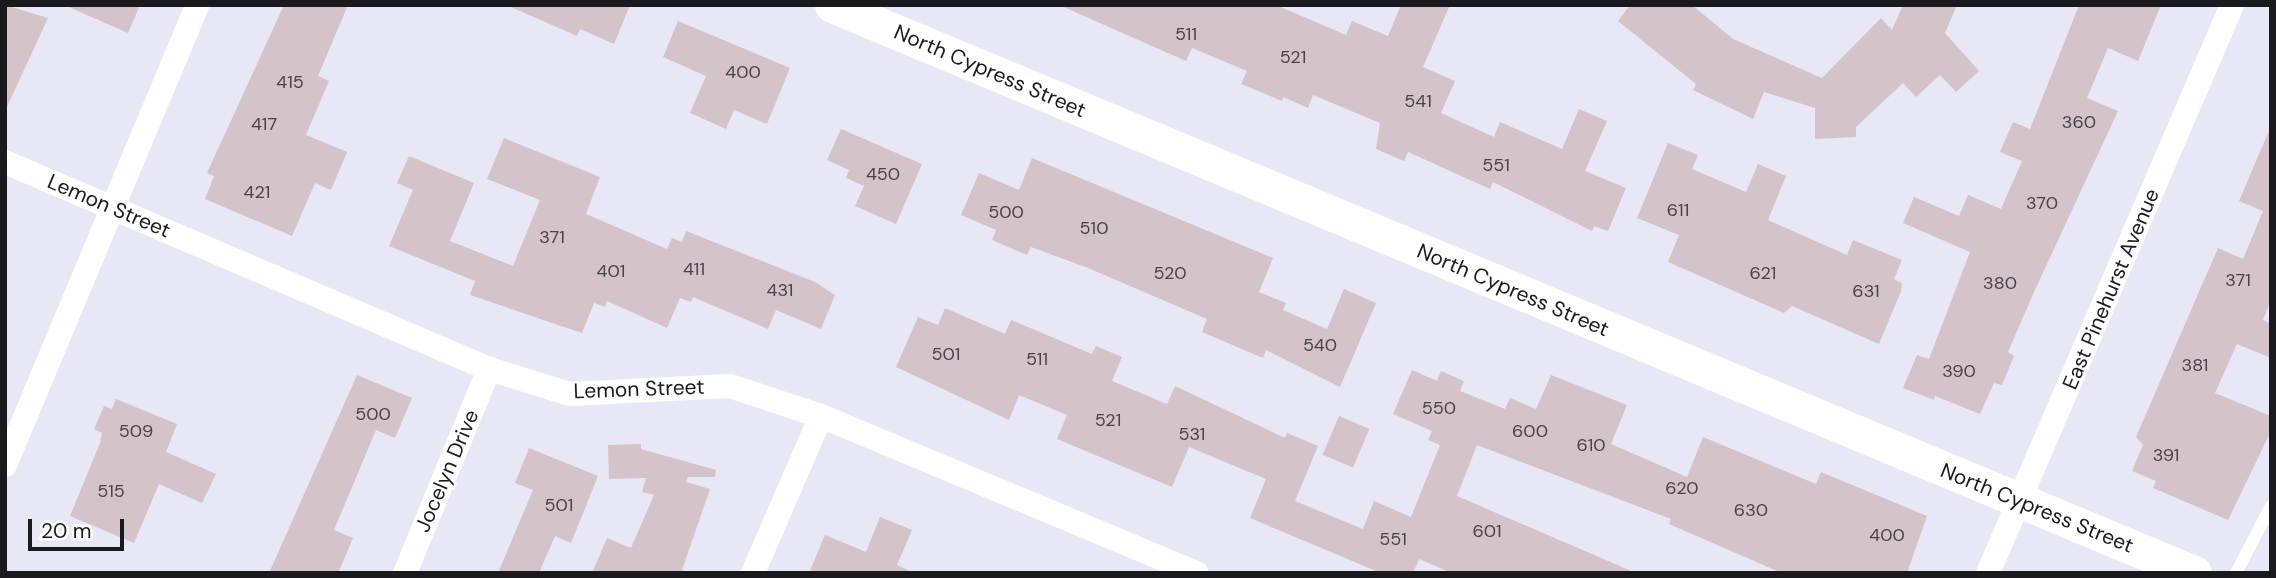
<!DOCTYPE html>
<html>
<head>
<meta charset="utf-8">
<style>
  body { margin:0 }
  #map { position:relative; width:2276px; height:578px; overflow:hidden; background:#e8e7f6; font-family:"DM Sans",sans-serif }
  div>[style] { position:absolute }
  .building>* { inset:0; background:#d4c3c9; transform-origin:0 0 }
  .lane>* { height:12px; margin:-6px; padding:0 6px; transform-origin:6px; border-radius:6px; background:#fff }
  .street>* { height:24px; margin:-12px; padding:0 12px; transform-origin:12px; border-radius:12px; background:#fff }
  .secondary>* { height:35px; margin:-17.5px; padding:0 17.5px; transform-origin:17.5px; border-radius:17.5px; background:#fff }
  span { translate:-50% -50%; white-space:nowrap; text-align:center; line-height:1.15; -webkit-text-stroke:5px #fff; paint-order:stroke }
  .number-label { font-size:18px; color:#484449 }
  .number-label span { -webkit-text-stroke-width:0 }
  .street-label { font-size:21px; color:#19191e }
  .frame { position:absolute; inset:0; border:7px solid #19191e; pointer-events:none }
  .scale { position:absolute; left:28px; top:519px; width:96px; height:32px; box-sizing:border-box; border:4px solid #19191e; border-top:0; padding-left:9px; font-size:21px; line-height:24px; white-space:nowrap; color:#19191e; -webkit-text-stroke:5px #fff; paint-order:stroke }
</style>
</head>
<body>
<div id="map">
  <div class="building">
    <i style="clip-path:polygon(5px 5px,48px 18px,5px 111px)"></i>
    <i style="clip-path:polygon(64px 5px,140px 5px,128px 33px)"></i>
    <i style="clip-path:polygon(284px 5px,348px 5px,318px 76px,329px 81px,306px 135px,347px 152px,331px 190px,315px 183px,292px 236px,205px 199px,214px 176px,207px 173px)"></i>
    <i style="clip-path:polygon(506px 5px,630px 5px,614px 44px,580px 29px,577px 36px)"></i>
    <i style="clip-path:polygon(1059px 5px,1276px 5px,1346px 35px,1352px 21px,1388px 36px,1401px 5px,1450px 5px,1423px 67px,1455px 81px,1441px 113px,1494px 137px,1500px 122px,1562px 149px,1579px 109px,1607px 121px,1585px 171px,1626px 188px,1608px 231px,1594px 226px,1592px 231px,1493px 182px,1490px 189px,1408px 152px,1404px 161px,1376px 149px,1380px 123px,1313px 95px,1308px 108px,1283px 97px,1282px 101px,1241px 84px,1247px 71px,1192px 48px,1186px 61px)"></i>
    <i style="clip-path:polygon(1630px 5px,1692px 5px,1733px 39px,1822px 78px,1881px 18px,1892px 30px,1903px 5px,1957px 5px,1945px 33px,1979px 71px,1956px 92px,1940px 75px,1916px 97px,1903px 83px,1856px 127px,1856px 137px,1815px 139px,1815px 108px,1764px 92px,1753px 119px,1693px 90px,1696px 84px,1618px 21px)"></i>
    <i style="clip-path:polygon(2079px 5px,2161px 5px,2138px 61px,2108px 48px,2087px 98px,2118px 111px,2034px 292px,2008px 352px,2014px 356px,2002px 385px,1994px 383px,1980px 414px,1935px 396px,1934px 400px,1903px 388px,1917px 355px,1929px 359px,1970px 252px,1903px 223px,1914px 197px,1959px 216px,1968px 195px,2001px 209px,2022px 161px,2000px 152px,2013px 122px,2030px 129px)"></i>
    <i style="clip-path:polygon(678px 21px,790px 68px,767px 124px,734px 110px,726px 129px,690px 113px,706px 76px,663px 57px)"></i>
    <i style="clip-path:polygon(2271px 126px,2271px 300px,2263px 320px,2271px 324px,2271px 358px,2237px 344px,2215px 393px,2271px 416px,2271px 431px,2228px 520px,2153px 488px,2156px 481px,2132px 471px,2143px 445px,2136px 437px,2218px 248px,2243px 259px,2263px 211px,2239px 201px)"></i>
    <i style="clip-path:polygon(841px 129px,922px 164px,896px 224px,855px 206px,864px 186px,846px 178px,849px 170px,827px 160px)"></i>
    <i style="clip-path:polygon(504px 138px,600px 177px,586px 214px,667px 249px,672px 238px,682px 242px,686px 231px,815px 282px,835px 295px,821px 329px,776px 310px,768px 329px,693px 297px,691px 302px,680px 298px,667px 328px,607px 301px,605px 307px,594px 303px,582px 333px,470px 295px,475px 281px,389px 246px,413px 190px,397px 183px,409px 156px,474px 183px,450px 241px,513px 266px,540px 200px,487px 179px)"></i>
    <i style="clip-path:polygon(1668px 143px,1698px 155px,1692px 169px,1746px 192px,1758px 164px,1786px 176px,1768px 220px,1847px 255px,1853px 240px,1902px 260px,1894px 279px,1902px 283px,1901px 291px,1879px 344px,1792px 306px,1784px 313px,1668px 262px,1679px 235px,1637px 218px)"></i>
    <i style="clip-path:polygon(1032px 158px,1273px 258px,1259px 292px,1286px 303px,1283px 310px,1327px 329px,1344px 289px,1376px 303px,1340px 387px,1266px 350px,1263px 358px,1202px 332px,1207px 319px,1088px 268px,1031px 247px,1027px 255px,992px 240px,996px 230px,961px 215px,979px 173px,1019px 190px)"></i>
    <i style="clip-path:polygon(945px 308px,1005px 334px,1011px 320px,1092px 354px,1096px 346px,1122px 357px,1112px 381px,1167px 404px,1175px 386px,1285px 438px,1287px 433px,1318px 446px,1295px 501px,1363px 529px,1374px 501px,1411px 517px,1440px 445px,1428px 440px,1432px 431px,1393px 414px,1412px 370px,1437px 381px,1441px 371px,1464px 381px,1460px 391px,1505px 409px,1510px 398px,1536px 409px,1551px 375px,1627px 405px,1611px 444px,1687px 477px,1703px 437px,1816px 484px,1821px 472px,1927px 516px,1907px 573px,1782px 573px,1669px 524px,1671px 519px,1477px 445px,1457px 496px,1636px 573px,1452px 573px,1419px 559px,1413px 573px,1381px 573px,1250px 518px,1266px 479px,1189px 447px,1172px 487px,1057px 439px,1067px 415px,1019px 395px,1009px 420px,896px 367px,918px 317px,938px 325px)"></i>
    <i style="clip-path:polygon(357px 375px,412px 398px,395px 438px,376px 430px,334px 530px,353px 538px,338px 573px,269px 573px)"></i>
    <i style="clip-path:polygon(116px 399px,177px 424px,166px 452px,216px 474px,202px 503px,159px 484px,134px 543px,70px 516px,100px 443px,102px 433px,94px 429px,104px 406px,112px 409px)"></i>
    <i style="left:1339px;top:416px;width:33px;height:42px;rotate:23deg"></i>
    <i style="clip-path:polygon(641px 444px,641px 449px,716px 470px,715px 477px,688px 477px,686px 482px,710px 489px,682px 570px,689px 573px,592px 573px,607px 538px,631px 548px,654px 495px,642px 492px,646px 478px,609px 479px,608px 445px)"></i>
    <i style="clip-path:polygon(529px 448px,598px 476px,571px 543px,555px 536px,539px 573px,498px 573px,533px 490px,515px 483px)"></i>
    <i style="clip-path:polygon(880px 517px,912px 530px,897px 565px,914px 573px,809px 573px,825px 535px,866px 552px)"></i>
  </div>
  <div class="lane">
    <i style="left:2236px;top:573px;width:76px;rotate:-62.4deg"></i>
  </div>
  <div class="street">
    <i style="left:5px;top:162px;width:526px;rotate:23.16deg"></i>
    <i style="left:489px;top:369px;width:85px;rotate:17.2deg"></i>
    <i style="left:570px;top:394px;width:160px;rotate:-2.9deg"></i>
    <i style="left:730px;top:386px;width:96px;rotate:18.2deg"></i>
    <i style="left:821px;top:416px;width:407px;rotate:22.7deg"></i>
    <i style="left:5px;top:465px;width:498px;rotate:-67.3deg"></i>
    <i style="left:405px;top:573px;width:221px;rotate:-67.6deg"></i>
    <i style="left:753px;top:573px;width:171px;rotate:-66.6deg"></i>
    <i style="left:1988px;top:573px;width:618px;rotate:-66.75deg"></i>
  </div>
  <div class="secondary">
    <i style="left:832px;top:5px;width:1476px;rotate:22.64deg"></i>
  </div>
  <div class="number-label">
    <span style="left:1186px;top:34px">511</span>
    <span style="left:1293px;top:57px">521</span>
    <span style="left:743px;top:72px">400</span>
    <span style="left:290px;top:82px">415</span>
    <span style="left:1418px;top:101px">541</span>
    <span style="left:2079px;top:122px">360</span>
    <span style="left:264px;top:124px">417</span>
    <span style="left:1496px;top:165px">551</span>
    <span style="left:883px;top:174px">450</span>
    <span style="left:257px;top:192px">421</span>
    <span style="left:2042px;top:203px">370</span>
    <span style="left:1678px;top:210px">611</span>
    <span style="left:1006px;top:212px">500</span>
    <span style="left:1094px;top:228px">510</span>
    <span style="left:552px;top:237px">371</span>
    <span style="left:694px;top:269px">411</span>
    <span style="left:611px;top:271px">401</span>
    <span style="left:1170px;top:273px">520</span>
    <span style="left:1763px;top:273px">621</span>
    <span style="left:2238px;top:280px">371</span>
    <span style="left:2000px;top:283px">380</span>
    <span style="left:780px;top:290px">431</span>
    <span style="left:1866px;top:291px">631</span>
    <span style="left:1320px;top:345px">540</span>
    <span style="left:946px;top:354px">501</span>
    <span style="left:1037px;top:359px">511</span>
    <span style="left:2195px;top:365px">381</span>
    <span style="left:1959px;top:371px">390</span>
    <span style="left:1439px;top:408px">550</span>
    <span style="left:373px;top:414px">500</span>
    <span style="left:1108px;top:420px">521</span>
    <span style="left:136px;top:431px">509</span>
    <span style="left:1530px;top:431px">600</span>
    <span style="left:1192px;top:434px">531</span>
    <span style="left:1591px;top:445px">610</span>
    <span style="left:2166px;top:455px">391</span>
    <span style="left:1682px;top:488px">620</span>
    <span style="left:111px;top:491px">515</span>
    <span style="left:559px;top:505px">501</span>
    <span style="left:1751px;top:510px">630</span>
    <span style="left:1487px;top:531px">601</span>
    <span style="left:1887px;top:535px">400</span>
    <span style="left:1393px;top:539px">551</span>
  </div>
  <div class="street-label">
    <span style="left:990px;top:71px;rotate:23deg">North Cypress Street</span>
    <span style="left:109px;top:206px;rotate:23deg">Lemon Street</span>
    <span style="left:2111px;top:289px;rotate:-67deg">East Pinehurst Avenue</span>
    <span style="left:1513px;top:290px;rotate:23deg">North Cypress Street</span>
    <span style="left:639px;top:389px;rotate:-2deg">Lemon Street</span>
    <span style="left:447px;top:471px;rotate:-67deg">Jocelyn Drive</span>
    <span style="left:2037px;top:508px;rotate:22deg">North Cypress Street</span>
  </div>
  <div class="frame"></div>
  <div class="scale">20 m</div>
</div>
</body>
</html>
